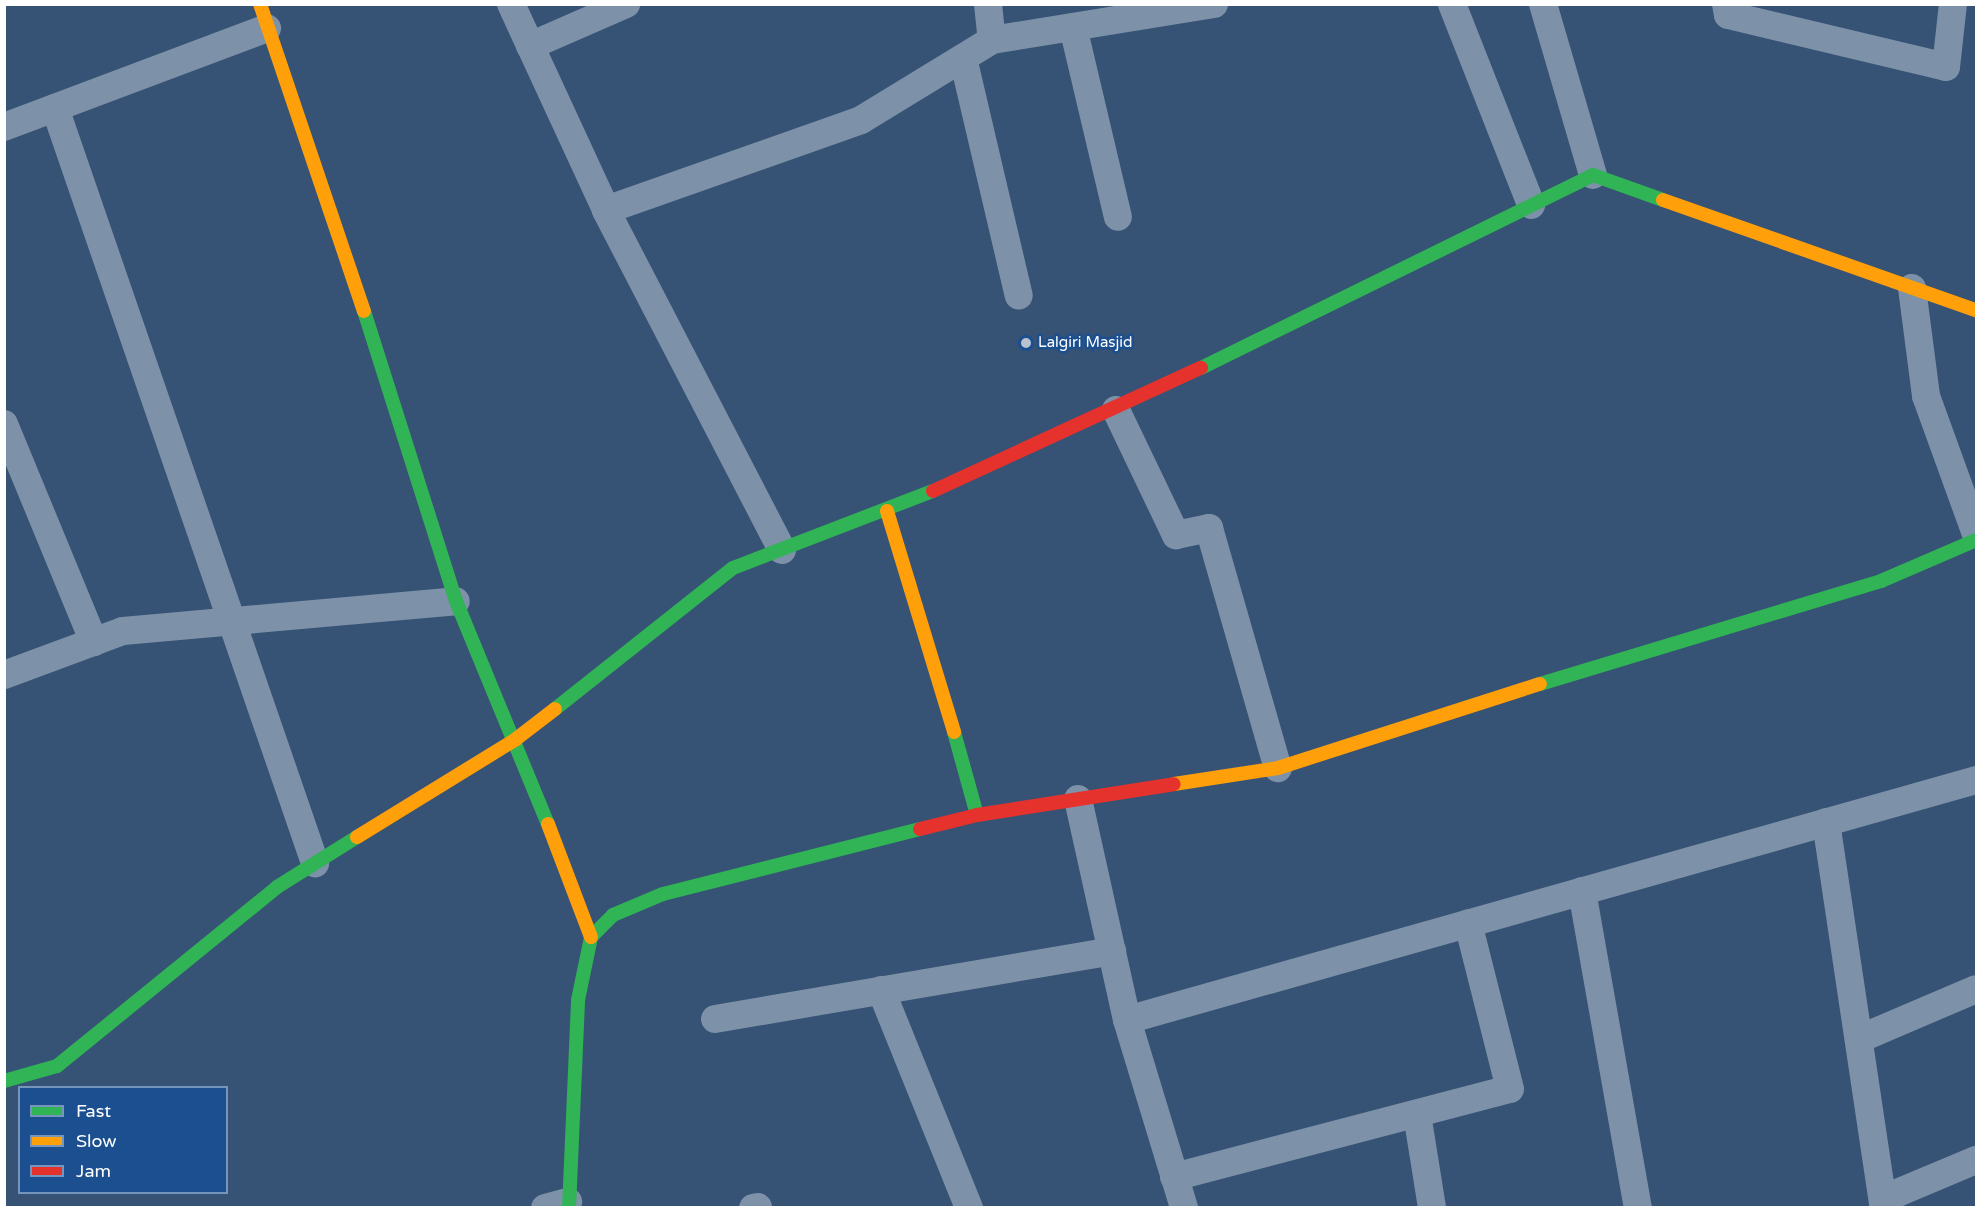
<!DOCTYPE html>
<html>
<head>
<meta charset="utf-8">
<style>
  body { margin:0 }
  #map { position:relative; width:1981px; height:1212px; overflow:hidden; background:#365274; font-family:"Varela Round",sans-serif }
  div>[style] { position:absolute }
  .street>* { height:28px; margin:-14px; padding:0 14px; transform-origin:14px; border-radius:14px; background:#7d92a8 }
  .fast>* { height:14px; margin:-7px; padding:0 7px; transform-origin:7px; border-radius:7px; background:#30b455 }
  .slow>* { height:14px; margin:-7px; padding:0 7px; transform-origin:7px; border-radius:7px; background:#ff9f0a }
  .jam>* { height:14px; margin:-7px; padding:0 7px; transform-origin:7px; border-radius:7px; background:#e5322d }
  .dots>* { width:16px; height:16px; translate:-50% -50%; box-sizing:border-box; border:3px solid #1b4f8f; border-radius:50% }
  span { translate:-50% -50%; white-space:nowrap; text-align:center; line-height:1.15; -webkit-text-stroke:5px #1b4f8f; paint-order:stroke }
  .poi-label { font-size:15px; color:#fff }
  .left { translate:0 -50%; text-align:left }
  .frame { position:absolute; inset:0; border:6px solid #fff; pointer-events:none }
  .legend { position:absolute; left:18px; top:1086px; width:210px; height:108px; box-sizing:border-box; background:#1b4f8f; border:2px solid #7695bc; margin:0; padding:8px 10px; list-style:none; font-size:18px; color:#fff }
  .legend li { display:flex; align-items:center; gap:12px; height:30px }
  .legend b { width:30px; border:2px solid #7695bc }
</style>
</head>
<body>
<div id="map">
  <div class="street">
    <i style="left:511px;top:4px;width:227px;rotate:65.2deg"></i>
    <i style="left:988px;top:4px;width:36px;rotate:84deg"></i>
    <i style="left:1452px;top:4px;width:216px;rotate:68.5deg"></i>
    <i style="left:1543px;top:4px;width:178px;rotate:73.7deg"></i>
    <i style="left:1726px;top:4px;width:11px;rotate:80deg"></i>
    <i style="left:1728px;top:15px;width:224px;rotate:13.4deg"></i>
    <i style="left:1946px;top:67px;width:63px;rotate:-83.7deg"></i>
    <i style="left:1073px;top:27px;width:195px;rotate:76.7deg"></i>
    <i style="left:530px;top:46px;width:105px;rotate:-23.6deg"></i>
    <i style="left:963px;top:58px;width:244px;rotate:76.8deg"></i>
    <i style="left:55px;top:108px;width:799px;rotate:71deg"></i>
    <i style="left:4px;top:127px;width:281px;rotate:-20.6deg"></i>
    <i style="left:1912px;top:288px;width:109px;rotate:82.6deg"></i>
    <i style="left:1926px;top:396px;width:147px;rotate:70.1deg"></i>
    <i style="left:1116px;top:410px;width:139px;rotate:64.4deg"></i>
    <i style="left:1176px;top:535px;width:34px;rotate:-12deg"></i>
    <i style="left:1209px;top:528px;width:250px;rotate:74deg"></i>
    <i style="left:4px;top:424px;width:236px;rotate:67.6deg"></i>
    <i style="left:782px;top:550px;width:383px;rotate:-117.4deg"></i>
    <i style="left:606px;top:210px;width:270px;rotate:-19.4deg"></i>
    <i style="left:861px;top:120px;width:153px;rotate:-31.4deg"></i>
    <i style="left:992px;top:40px;width:225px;rotate:-9.2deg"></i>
    <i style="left:4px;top:675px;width:127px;rotate:-20.3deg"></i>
    <i style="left:123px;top:631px;width:334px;rotate:-5.1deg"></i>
    <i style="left:1078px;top:799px;width:226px;rotate:77.5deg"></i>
    <i style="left:1127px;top:1020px;width:882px;rotate:-15.78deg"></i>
    <i style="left:1826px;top:822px;width:390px;rotate:81.5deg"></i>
    <i style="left:1582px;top:891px;width:322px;rotate:80deg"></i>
    <i style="left:881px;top:990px;width:235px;rotate:68deg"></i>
    <i style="left:715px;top:1019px;width:403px;rotate:-9.7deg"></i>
    <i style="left:1127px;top:1020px;width:196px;rotate:73.1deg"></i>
    <i style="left:1859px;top:1039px;width:127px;rotate:-23.1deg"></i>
    <i style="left:1417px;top:1114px;width:95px;rotate:80.9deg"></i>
    <i style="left:1174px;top:1177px;width:347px;rotate:-14.7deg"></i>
    <i style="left:1510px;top:1089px;width:171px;rotate:-104.2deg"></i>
    <i style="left:1883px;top:1199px;width:101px;rotate:-22.8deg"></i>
    <i style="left:545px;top:1208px;width:24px;rotate:-15deg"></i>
    <i style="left:753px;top:1208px;width:5px;rotate:-11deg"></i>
  </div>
  <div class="fast">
    <i style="left:364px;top:311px;width:304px;rotate:72.4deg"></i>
    <i style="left:456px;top:601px;width:241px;rotate:67.6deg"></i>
    <i style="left:1201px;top:368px;width:437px;rotate:-26.2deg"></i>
    <i style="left:1593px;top:175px;width:74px;rotate:19.7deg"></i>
    <i style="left:1540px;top:684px;width:356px;rotate:-16.8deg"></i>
    <i style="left:1881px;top:581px;width:103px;rotate:-23.3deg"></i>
    <i style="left:555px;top:709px;width:227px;rotate:-38.4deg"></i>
    <i style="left:733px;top:568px;width:214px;rotate:-21.1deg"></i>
    <i style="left:954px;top:732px;width:86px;rotate:74.5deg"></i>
    <i style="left:4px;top:1081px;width:55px;rotate:-15.8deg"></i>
    <i style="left:57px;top:1066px;width:284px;rotate:-39.1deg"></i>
    <i style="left:277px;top:887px;width:94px;rotate:-32deg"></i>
    <i style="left:569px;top:1208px;width:208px;rotate:-87.5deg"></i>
    <i style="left:578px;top:1000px;width:64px;rotate:-78.3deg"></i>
    <i style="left:591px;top:937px;width:31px;rotate:-45deg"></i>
    <i style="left:613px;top:915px;width:54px;rotate:-22.8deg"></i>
    <i style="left:663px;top:894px;width:265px;rotate:-14.2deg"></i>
  </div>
  <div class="slow">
    <i style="left:260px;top:4px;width:324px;rotate:71.3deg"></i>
    <i style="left:1663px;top:200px;width:332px;rotate:19.4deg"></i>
    <i style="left:887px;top:511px;width:231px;rotate:73.1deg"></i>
    <i style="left:1174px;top:784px;width:105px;rotate:-8.7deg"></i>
    <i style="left:1278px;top:768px;width:275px;rotate:-17.8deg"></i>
    <i style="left:548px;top:824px;width:121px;rotate:69.2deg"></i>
    <i style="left:357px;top:837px;width:187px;rotate:-31.6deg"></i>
    <i style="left:516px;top:739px;width:49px;rotate:-37.6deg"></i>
  </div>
  <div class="jam">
    <i style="left:933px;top:491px;width:295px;rotate:-24.7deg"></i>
    <i style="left:920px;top:829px;width:59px;rotate:-13.8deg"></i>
    <i style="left:977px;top:815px;width:199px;rotate:-8.9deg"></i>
  </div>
  <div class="dots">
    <i style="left:1026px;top:343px;background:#b9c2ce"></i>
  </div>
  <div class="poi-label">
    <span class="left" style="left:1038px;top:343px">Lalgiri Masjid</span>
  </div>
  <div class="frame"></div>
  <ul class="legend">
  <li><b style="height:8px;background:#30b455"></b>Fast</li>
  <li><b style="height:8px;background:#ff9f0a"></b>Slow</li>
  <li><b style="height:8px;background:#e5322d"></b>Jam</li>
  </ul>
</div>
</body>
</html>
